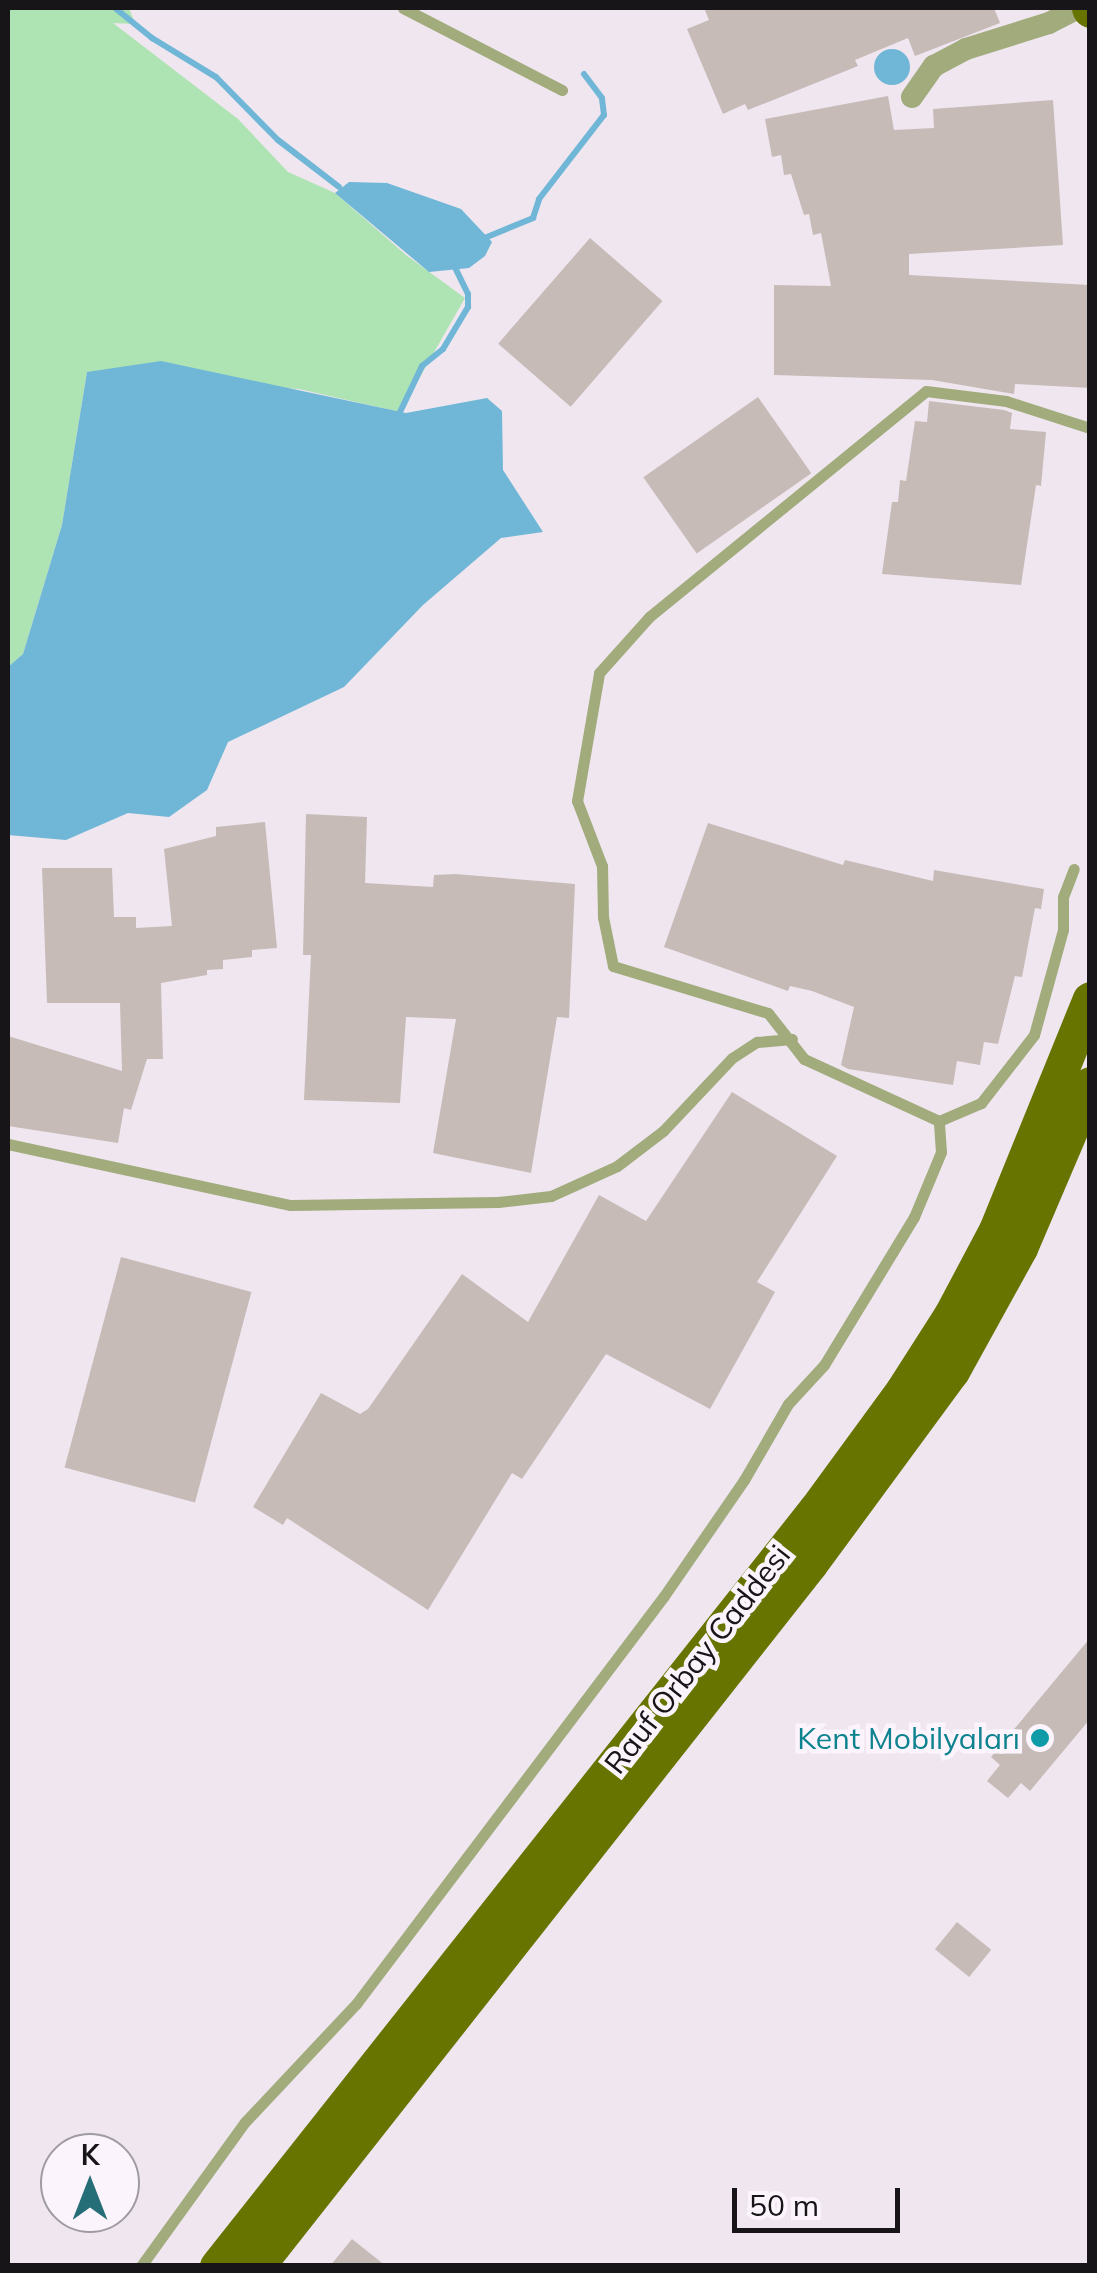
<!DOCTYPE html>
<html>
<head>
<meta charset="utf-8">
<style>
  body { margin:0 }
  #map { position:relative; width:1097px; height:2273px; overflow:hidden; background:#efe6ef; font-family:Mulish,sans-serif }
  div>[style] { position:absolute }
  .green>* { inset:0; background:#aee3b3 }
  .water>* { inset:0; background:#70b6d7 }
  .round { border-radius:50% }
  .stream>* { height:6px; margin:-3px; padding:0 3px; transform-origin:3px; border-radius:3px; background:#70b6d7 }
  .building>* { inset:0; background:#c7bbb8; transform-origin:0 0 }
  .service>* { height:11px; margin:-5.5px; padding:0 5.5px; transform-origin:5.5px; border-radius:5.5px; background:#a1ab7c }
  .minor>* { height:22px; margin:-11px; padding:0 11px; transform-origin:11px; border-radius:11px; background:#a1ab7c }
  .primary>* { height:35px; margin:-17.5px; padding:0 17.5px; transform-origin:17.5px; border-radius:17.5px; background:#677400 }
  .dots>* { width:28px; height:28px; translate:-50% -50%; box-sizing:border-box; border:5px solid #fcf4fc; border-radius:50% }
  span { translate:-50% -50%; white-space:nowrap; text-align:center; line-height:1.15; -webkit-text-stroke:9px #fcf4fc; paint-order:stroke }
  .street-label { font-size:30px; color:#171518 }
  .culture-label { font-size:30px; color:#0d838f }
  .right { translate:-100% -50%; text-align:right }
  .frame { position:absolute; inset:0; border:10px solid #171518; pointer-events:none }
  .north { position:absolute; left:40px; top:2133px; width:100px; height:100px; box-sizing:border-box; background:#fcf4fc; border:2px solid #a09ba1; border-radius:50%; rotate:0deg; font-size:28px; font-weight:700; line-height:40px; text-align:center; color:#171518 }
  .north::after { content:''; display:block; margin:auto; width:35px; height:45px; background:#256e77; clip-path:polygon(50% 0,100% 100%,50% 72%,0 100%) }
  .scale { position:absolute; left:732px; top:2188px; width:168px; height:45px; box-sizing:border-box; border:5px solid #171518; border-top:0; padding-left:12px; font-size:30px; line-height:35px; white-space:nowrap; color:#171518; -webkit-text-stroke:8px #fcf4fc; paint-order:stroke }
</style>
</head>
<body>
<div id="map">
  <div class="green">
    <i style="clip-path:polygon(8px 8px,129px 8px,135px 24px,113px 23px,238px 119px,288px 172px,335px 193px,406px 255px,465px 298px,400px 412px,299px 389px,87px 372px,62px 525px,23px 654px,8px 667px)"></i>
  </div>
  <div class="water">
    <i class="round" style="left:874px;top:49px;width:36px;height:36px"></i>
    <i style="clip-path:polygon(349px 182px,387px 183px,461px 209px,492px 242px,485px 256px,469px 268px,429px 272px,335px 193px)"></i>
    <i style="clip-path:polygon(161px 361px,406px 413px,487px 398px,502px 411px,503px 470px,543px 532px,501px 538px,423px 605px,344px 687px,228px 742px,207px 790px,169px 817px,128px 813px,66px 840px,8px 835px,8px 667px,23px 654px,62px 525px,87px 372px)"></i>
  </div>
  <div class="stream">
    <i style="left:115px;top:8px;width:48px;rotate:39deg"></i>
    <i style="left:152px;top:38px;width:75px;rotate:31.4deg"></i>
    <i style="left:216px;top:77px;width:88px;rotate:45.5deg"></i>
    <i style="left:278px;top:140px;width:77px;rotate:37.6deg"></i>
    <i style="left:487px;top:237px;width:50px;rotate:-22.4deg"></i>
    <i style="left:533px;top:218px;width:20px;rotate:-72deg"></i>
    <i style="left:539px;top:199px;width:106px;rotate:-52.3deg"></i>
    <i style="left:604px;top:115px;width:17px;rotate:-97deg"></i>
    <i style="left:602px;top:98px;width:30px;rotate:-127deg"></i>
    <i style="left:400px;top:412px;width:51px;rotate:-64.4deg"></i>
    <i style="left:422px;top:366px;width:27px;rotate:-39deg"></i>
    <i style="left:443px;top:349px;width:49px;rotate:-59.2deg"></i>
    <i style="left:468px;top:307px;width:13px;rotate:-90deg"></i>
    <i style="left:468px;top:294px;width:28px;rotate:-116deg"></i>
  </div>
  <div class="building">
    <i style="clip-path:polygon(704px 8px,994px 8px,1000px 23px,915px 56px,908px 38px,855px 60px,858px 66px,748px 110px,745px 104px,723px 114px,687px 29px,709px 20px)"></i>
    <i style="clip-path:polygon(888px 96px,894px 130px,934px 128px,933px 109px,1053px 100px,1063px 245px,909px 254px,909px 275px,1090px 285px,1090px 388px,1015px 384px,1014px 394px,932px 380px,774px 375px,774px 285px,831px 286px,821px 233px,813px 235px,809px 214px,804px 215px,791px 174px,784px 175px,781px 155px,772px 157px,765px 119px)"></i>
    <i style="left:590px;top:238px;width:96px;height:140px;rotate:41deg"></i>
    <i style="left:758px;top:397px;width:93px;height:140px;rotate:55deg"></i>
    <i style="clip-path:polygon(929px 401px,1004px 410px,1012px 413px,1010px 429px,1046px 432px,1041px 486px,1036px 485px,1021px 585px,882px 574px,892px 502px,898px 502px,900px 480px,906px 481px,915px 421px,927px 422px)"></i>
    <i style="clip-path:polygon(306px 814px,367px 817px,365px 883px,433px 887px,434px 875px,455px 874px,575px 884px,569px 1018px,557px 1017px,531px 1173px,433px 1153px,456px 1019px,406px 1017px,400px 1103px,304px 1100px,311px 955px,303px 955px)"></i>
    <i style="clip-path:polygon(265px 822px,277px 948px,252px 950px,252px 957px,223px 960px,223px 969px,207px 970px,207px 975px,161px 983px,163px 1059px,147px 1059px,131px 1110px,124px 1108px,118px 1143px,8px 1126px,8px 1036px,122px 1071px,120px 1003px,47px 1003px,42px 868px,112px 868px,114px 917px,136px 917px,136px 928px,172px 926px,164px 849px,216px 836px,216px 827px)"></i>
    <i style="clip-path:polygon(708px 823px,843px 865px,845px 860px,933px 881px,934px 870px,1044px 889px,1041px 909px,1035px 908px,1022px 977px,1015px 976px,998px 1044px,984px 1042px,980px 1065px,957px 1061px,953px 1085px,848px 1069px,841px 1065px,854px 1007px,812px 991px,790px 986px,788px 991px,664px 947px)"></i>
    <i style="clip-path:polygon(732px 1092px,837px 1156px,757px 1282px,775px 1292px,710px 1409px,606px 1354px,522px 1479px,512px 1473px,428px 1610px,287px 1518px,283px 1525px,253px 1507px,321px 1393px,360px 1414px,368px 1409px,462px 1274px,528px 1322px,599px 1195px,646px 1221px)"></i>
    <i style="left:121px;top:1257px;width:135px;height:218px;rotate:15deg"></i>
    <i style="clip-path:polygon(1090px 1638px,1090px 1719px,1030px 1791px,1021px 1783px,1008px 1798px,987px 1781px,1000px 1765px,991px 1757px)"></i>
    <i style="left:957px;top:1922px;width:44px;height:35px;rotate:39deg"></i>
    <i style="clip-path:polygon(352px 2239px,386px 2266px,330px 2266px)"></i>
  </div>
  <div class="service">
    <i style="left:403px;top:8px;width:179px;rotate:27.3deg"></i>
    <i style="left:939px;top:1121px;width:46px;rotate:-23.2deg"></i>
    <i style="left:981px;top:1103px;width:86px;rotate:-52.1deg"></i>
    <i style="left:1034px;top:1035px;width:109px;rotate:-74.6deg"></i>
    <i style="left:1063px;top:930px;width:33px;rotate:-90deg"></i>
    <i style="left:1063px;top:897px;width:30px;rotate:-69deg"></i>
    <i style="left:8px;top:1144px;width:289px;rotate:12.2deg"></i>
    <i style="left:291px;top:1205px;width:207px;rotate:-0.8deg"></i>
    <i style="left:498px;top:1202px;width:53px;rotate:-6.5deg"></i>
    <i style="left:551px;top:1196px;width:72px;rotate:-24.4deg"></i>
    <i style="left:617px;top:1166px;width:58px;rotate:-37.3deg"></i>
    <i style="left:663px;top:1131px;width:100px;rotate:-46.6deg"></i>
    <i style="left:732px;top:1058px;width:30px;rotate:-33deg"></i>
    <i style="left:757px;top:1042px;width:35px;rotate:-5deg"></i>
    <i style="left:141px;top:2266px;width:178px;rotate:-54.2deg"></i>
    <i style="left:245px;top:2122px;width:162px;rotate:-46.8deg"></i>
    <i style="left:356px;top:2004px;width:511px;rotate:-52.95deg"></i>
    <i style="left:664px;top:1596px;width:141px;rotate:-55.4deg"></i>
    <i style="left:744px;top:1480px;width:88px;rotate:-59.9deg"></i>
    <i style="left:788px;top:1404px;width:53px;rotate:-47.3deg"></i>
    <i style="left:824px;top:1365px;width:173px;rotate:-58.7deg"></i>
    <i style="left:914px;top:1217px;width:70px;rotate:-67.4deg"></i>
    <i style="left:941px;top:1152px;width:31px;rotate:-94deg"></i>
    <i style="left:939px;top:1121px;width:149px;rotate:-155.3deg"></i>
    <i style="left:804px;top:1059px;width:58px;rotate:-128deg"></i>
    <i style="left:768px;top:1013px;width:162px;rotate:-163.1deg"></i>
    <i style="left:613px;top:966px;width:50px;rotate:-101.5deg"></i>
    <i style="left:603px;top:917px;width:51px;rotate:-91.1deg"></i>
    <i style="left:602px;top:866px;width:70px;rotate:-111deg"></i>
    <i style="left:577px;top:801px;width:130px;rotate:-80.2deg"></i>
    <i style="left:599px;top:673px;width:75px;rotate:-48.2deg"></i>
    <i style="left:649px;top:617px;width:357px;rotate:-39.2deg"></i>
    <i style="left:926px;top:391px;width:81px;rotate:7.1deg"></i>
    <i style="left:1006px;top:401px;width:88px;rotate:17.8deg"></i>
  </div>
  <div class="minor">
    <i style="left:912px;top:97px;width:38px;rotate:-55deg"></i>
    <i style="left:934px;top:66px;width:36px;rotate:-28deg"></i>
    <i style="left:966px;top:49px;width:87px;rotate:-17.4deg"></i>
    <i style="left:1049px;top:23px;width:34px;rotate:-27deg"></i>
  </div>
  <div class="primary">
    <i style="left:1089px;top:8px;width:2px;rotate:63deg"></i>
    <i style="left:217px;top:2266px;width:965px;rotate:-51.65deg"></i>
    <i style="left:816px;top:1509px;width:147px;rotate:-53.8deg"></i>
    <i style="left:903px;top:1390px;width:89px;rotate:-57.4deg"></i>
    <i style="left:951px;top:1315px;width:96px;rotate:-62.1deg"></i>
    <i style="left:996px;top:1230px;width:249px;rotate:-67.9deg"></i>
    <i style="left:257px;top:2266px;width:894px;rotate:-51.77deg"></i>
    <i style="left:810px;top:1564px;width:240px;rotate:-53.7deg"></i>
    <i style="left:952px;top:1371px;width:141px;rotate:-61.1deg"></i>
    <i style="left:1020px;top:1248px;width:178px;rotate:-66.9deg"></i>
  </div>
  <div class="dots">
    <i style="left:1040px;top:1738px;background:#0f9aa8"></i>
  </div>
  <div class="street-label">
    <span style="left:697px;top:1659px;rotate:-52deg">Rauf Orbay Caddesi</span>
  </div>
  <div class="culture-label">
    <span class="right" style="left:1020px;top:1738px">Kent Mobilyaları</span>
  </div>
  <div class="frame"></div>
  <div class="north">K</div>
  <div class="scale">50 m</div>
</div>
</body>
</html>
